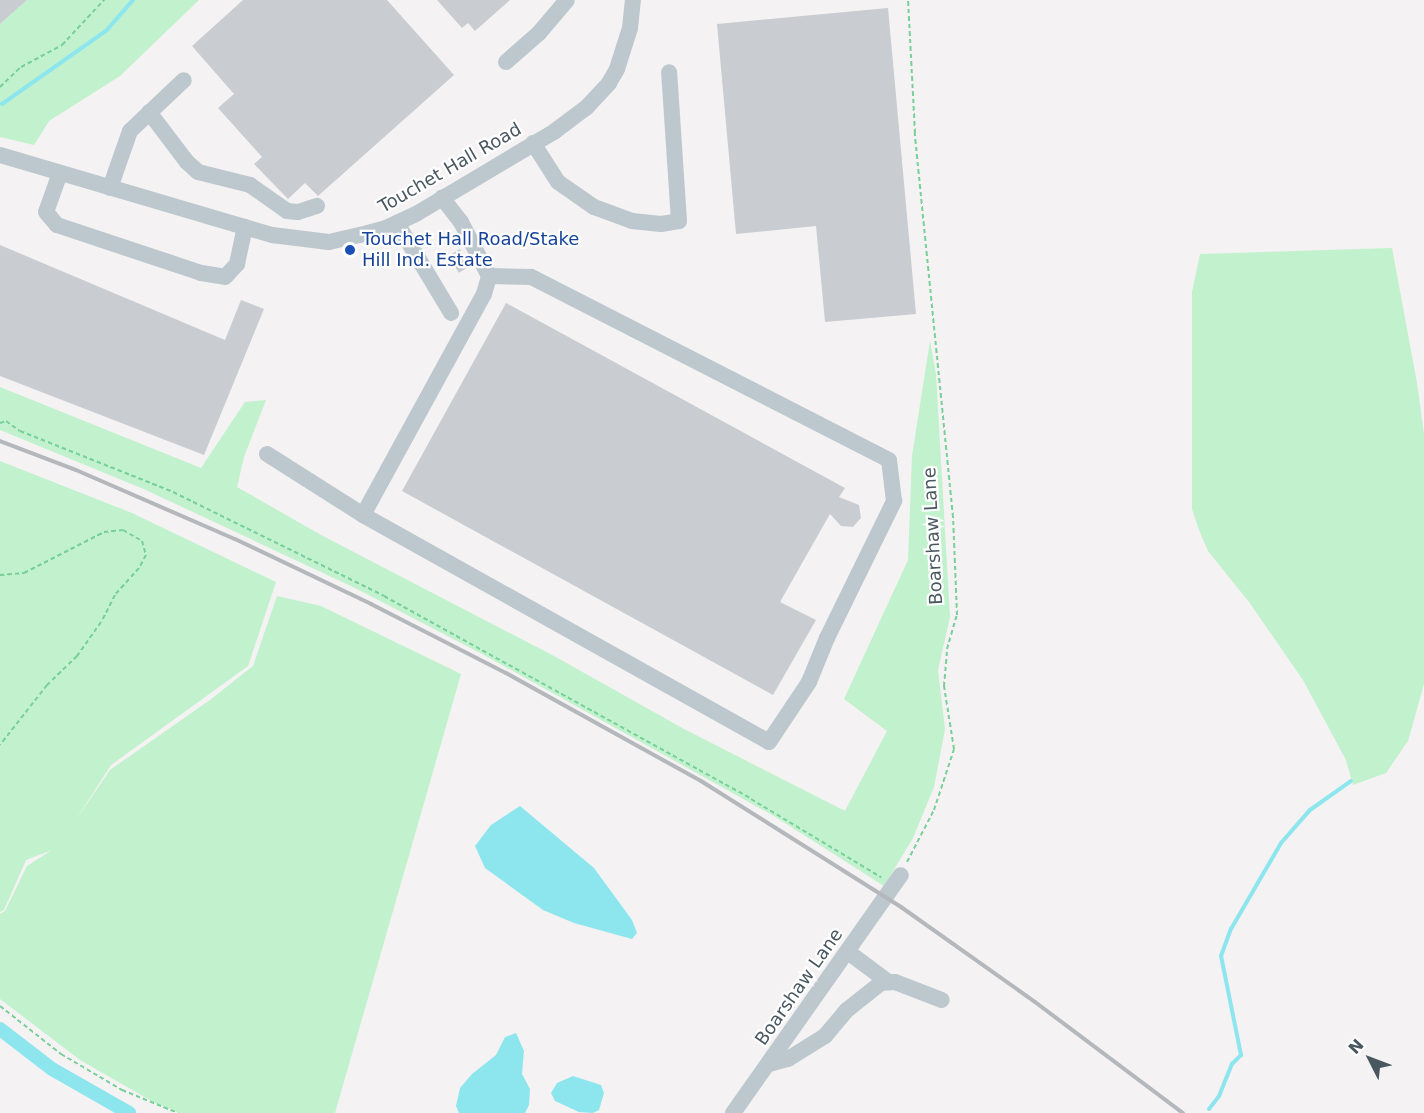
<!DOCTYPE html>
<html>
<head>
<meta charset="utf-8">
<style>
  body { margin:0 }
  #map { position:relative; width:1424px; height:1113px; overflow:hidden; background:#f4f2f2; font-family:"DejaVu Sans",sans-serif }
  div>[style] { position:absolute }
  .green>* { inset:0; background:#c1f1cd }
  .water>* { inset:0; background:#8de6ee }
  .stream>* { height:4px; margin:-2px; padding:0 2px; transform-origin:2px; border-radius:2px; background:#8de6ee }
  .canal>* { height:14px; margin:-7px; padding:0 7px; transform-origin:7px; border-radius:7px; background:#8de6ee }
  .building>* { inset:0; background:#c9cdd1; transform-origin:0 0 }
  .path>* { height:2px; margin-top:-1px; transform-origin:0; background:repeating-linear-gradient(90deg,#78d099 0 4.5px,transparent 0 7.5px) }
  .minor>* { height:16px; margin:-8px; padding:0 8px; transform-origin:8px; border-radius:8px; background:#bdc8ce }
  .rail>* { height:4px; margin:-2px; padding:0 2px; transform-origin:2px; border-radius:2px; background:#b4b8bc }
  .dots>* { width:16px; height:16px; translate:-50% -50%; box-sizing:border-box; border:3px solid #fff; border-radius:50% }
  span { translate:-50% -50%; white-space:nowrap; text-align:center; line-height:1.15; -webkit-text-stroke:4.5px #fff; paint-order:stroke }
  .street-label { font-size:18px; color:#495860 }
  .transit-label { font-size:18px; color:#164399 }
  .left { translate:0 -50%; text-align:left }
  .north { position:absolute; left:1340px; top:1029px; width:60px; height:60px; -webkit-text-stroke:4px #fff; paint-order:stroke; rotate:312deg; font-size:16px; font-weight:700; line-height:24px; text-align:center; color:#495860 }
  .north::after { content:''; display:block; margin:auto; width:21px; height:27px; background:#495860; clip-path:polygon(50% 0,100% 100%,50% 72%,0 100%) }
</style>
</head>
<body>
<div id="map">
  <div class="green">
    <i style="clip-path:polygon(27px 0,199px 0,120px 76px,49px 121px,34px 145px,0 137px,0 24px)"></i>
    <i style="clip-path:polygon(1392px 248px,1417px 383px,1424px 434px,1424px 684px,1408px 741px,1386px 773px,1353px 785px,1346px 760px,1303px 680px,1249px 602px,1208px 551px,1199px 530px,1192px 509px,1192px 292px,1200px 254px)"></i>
    <i style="clip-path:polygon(930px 341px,936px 374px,950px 617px,938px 670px,945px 729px,934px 787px,913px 838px,884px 886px,774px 816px,484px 655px,355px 588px,146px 490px,0 430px,0 387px,201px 468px,245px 402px,266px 400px,244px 457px,237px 487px,321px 535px,554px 656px,684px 729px,845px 811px,887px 731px,844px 699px,908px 560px,912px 456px)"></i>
    <i style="clip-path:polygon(0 461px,132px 513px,276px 582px,248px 666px,111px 765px,75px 821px,110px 770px,210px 700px,253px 666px,277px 596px,321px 606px,461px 674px,335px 1113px,180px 1113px,155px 1103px,80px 1060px,0 999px,0 914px,5px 911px,27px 866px,52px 850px,26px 860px,4px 910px,0 912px)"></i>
  </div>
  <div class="water">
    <i style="clip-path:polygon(520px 806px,594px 868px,632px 920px,637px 933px,632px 939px,574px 923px,543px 910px,485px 868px,475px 846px,491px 825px)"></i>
    <i style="clip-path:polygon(516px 1033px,524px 1051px,522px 1074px,530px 1089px,529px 1105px,525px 1113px,459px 1113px,456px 1106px,460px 1088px,472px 1074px,496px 1055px,505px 1037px)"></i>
    <i style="clip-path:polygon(573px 1076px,601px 1085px,604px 1093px,599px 1110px,593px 1113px,579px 1112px,555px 1101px,551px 1093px,557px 1083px)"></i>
  </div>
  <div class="stream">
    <i style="left:2px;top:104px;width:127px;rotate:-35.1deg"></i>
    <i style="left:106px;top:31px;width:41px;rotate:-48.9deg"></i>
    <i style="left:1209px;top:1109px;width:16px;rotate:-52deg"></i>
    <i style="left:1219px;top:1096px;width:35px;rotate:-68deg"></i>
    <i style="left:1232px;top:1064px;width:13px;rotate:-45deg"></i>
    <i style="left:1241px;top:1055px;width:101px;rotate:-101.4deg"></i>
    <i style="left:1221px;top:956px;width:29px;rotate:-70deg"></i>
    <i style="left:1231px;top:929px;width:99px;rotate:-59.8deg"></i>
    <i style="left:1281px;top:843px;width:44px;rotate:-48.7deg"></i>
    <i style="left:1310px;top:810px;width:50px;rotate:-35.3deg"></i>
  </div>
  <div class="canal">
    <i style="left:0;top:1029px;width:66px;rotate:37.6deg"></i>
    <i style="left:52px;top:1069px;width:89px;rotate:29.7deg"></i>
  </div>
  <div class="building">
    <i style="clip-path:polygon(0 0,27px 0,0 24px)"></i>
    <i style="clip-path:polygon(243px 0,387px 0,454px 75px,318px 196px,305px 183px,288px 199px,254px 164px,262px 157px,218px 108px,234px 94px,192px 46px)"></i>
    <i style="clip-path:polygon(437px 0,510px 0,475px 31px,468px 23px,462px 28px)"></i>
    <i style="clip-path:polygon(888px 8px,916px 314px,825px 322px,816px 226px,736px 234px,717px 24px)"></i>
    <i style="clip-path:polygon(0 245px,225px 340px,241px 300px,264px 309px,204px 455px,0 376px)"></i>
    <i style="left:460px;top:249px;width:20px;height:13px;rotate:60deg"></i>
    <i style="clip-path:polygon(506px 303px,845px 488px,839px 497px,859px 505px,861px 518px,853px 527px,841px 526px,830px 514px,780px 602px,816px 620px,773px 695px,402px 491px)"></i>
  </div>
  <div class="path">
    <i style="left:0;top:87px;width:29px;rotate:-44deg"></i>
    <i style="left:21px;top:67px;width:47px;rotate:-28.2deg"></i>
    <i style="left:62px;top:45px;width:62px;rotate:-47deg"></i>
    <i style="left:0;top:423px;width:6px;rotate:-18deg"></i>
    <i style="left:6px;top:421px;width:17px;rotate:36deg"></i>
    <i style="left:20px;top:431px;width:165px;rotate:21.7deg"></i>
    <i style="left:173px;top:492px;width:235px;rotate:26.2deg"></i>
    <i style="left:384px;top:596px;width:419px;rotate:28.9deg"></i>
    <i style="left:751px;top:799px;width:152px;rotate:31deg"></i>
    <i style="left:0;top:575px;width:24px;rotate:-5deg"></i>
    <i style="left:24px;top:573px;width:90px;rotate:-27.1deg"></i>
    <i style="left:104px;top:532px;width:19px;rotate:-6deg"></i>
    <i style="left:123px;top:530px;width:22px;rotate:30deg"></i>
    <i style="left:142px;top:541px;width:15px;rotate:74deg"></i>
    <i style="left:146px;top:555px;width:15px;rotate:118deg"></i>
    <i style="left:139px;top:568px;width:36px;rotate:132deg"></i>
    <i style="left:115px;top:595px;width:30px;rotate:117deg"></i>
    <i style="left:101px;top:622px;width:42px;rotate:125.2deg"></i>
    <i style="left:77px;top:656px;width:42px;rotate:136deg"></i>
    <i style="left:47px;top:685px;width:76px;rotate:128.1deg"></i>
    <i style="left:907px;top:862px;width:59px;rotate:-62.6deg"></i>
    <i style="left:934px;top:810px;width:64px;rotate:-71.8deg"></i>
    <i style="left:954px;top:749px;width:64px;rotate:-99deg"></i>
    <i style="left:944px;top:686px;width:37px;rotate:-85deg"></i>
    <i style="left:947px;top:649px;width:35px;rotate:-74deg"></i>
    <i style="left:957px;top:615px;width:98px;rotate:-92.3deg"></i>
    <i style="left:953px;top:517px;width:386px;rotate:-95.7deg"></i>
    <i style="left:915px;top:133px;width:133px;rotate:-93deg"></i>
    <i style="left:0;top:1006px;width:78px;rotate:38.2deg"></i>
    <i style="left:61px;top:1054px;width:71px;rotate:30.5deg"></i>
    <i style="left:122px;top:1090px;width:61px;rotate:22.3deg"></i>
  </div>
  <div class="minor">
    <i style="left:506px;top:62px;width:44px;rotate:-41.3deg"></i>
    <i style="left:539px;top:33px;width:43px;rotate:-49.7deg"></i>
    <i style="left:149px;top:112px;width:63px;rotate:52.8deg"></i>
    <i style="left:187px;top:162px;width:15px;rotate:42deg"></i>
    <i style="left:198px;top:172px;width:54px;rotate:14deg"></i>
    <i style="left:250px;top:185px;width:45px;rotate:35.1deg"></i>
    <i style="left:287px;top:211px;width:11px;rotate:5deg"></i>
    <i style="left:298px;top:212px;width:20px;rotate:-18deg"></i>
    <i style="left:533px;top:143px;width:46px;rotate:57.3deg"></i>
    <i style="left:558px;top:182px;width:44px;rotate:34.8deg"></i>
    <i style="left:594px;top:207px;width:40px;rotate:20.2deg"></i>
    <i style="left:632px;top:221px;width:29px;rotate:6deg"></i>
    <i style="left:661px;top:224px;width:18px;rotate:-9deg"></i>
    <i style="left:679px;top:221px;width:149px;rotate:-93.8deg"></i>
    <i style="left:0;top:155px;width:284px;rotate:16.4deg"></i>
    <i style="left:272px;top:235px;width:57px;rotate:7deg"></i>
    <i style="left:329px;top:242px;width:32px;rotate:-13deg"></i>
    <i style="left:360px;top:235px;width:27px;rotate:-15deg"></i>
    <i style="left:386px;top:228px;width:33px;rotate:-25deg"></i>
    <i style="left:416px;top:214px;width:162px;rotate:-30.8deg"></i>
    <i style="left:555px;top:131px;width:39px;rotate:-37deg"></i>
    <i style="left:586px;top:108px;width:34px;rotate:-47deg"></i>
    <i style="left:609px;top:83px;width:16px;rotate:-60deg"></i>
    <i style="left:617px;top:69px;width:43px;rotate:-72.4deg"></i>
    <i style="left:630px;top:28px;width:28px;rotate:-84deg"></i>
    <i style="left:60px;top:173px;width:41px;rotate:109.7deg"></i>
    <i style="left:46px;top:212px;width:17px;rotate:50deg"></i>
    <i style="left:57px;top:225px;width:152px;rotate:18.4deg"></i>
    <i style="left:201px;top:273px;width:24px;rotate:9deg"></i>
    <i style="left:225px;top:277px;width:18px;rotate:-47deg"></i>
    <i style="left:237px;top:264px;width:38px;rotate:-78deg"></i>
    <i style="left:110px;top:188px;width:60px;rotate:-70.7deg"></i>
    <i style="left:130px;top:131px;width:74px;rotate:-43.4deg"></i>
    <i style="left:397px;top:223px;width:105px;rotate:59deg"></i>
    <i style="left:267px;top:454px;width:114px;rotate:32.4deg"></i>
    <i style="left:363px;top:515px;width:465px;rotate:29.2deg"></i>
    <i style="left:769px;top:742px;width:72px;rotate:-56.3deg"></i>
    <i style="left:809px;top:682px;width:48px;rotate:-67.8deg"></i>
    <i style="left:827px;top:638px;width:153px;rotate:-63.9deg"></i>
    <i style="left:894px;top:501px;width:41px;rotate:-97deg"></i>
    <i style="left:889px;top:460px;width:402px;rotate:-152.9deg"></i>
    <i style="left:531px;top:277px;width:42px;rotate:-178.6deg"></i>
    <i style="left:363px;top:515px;width:252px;rotate:-61.3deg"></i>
    <i style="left:484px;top:294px;width:19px;rotate:-74deg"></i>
    <i style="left:489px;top:276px;width:61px;rotate:-117.4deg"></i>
    <i style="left:461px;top:222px;width:31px;rotate:-128deg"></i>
    <i style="left:848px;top:952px;width:49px;rotate:36.6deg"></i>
    <i style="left:769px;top:1064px;width:20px;rotate:-15deg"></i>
    <i style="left:788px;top:1059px;width:44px;rotate:-31.9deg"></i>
    <i style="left:825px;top:1036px;width:34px;rotate:-50deg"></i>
    <i style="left:847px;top:1010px;width:43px;rotate:-38.5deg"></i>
    <i style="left:881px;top:983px;width:14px;rotate:-4deg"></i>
    <i style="left:895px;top:982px;width:50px;rotate:21deg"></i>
    <i style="left:733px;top:1113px;width:291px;rotate:-54.8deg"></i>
  </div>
  <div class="rail">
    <i style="left:0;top:441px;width:81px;rotate:20.9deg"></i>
    <i style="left:76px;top:470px;width:173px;rotate:23.5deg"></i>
    <i style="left:235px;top:539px;width:151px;rotate:25.5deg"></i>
    <i style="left:371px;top:604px;width:152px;rotate:27.1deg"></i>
    <i style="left:506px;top:673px;width:223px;rotate:29deg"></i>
    <i style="left:701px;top:781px;width:236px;rotate:32.2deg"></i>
    <i style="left:901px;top:907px;width:164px;rotate:35.3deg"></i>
    <i style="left:1035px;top:1002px;width:185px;rotate:36.9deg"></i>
  </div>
  <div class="dots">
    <i style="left:350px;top:250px;background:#1a4fb4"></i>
  </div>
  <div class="street-label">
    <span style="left:450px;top:168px;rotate:-30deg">Touchet Hall Road</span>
    <span style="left:933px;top:536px;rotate:-93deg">Boarshaw Lane</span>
    <span style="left:799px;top:987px;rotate:-55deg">Boarshaw Lane</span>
  </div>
  <div class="transit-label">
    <span class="left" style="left:362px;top:250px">Touchet Hall Road/Stake<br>Hill Ind. Estate</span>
  </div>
  <div class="north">N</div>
</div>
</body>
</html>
